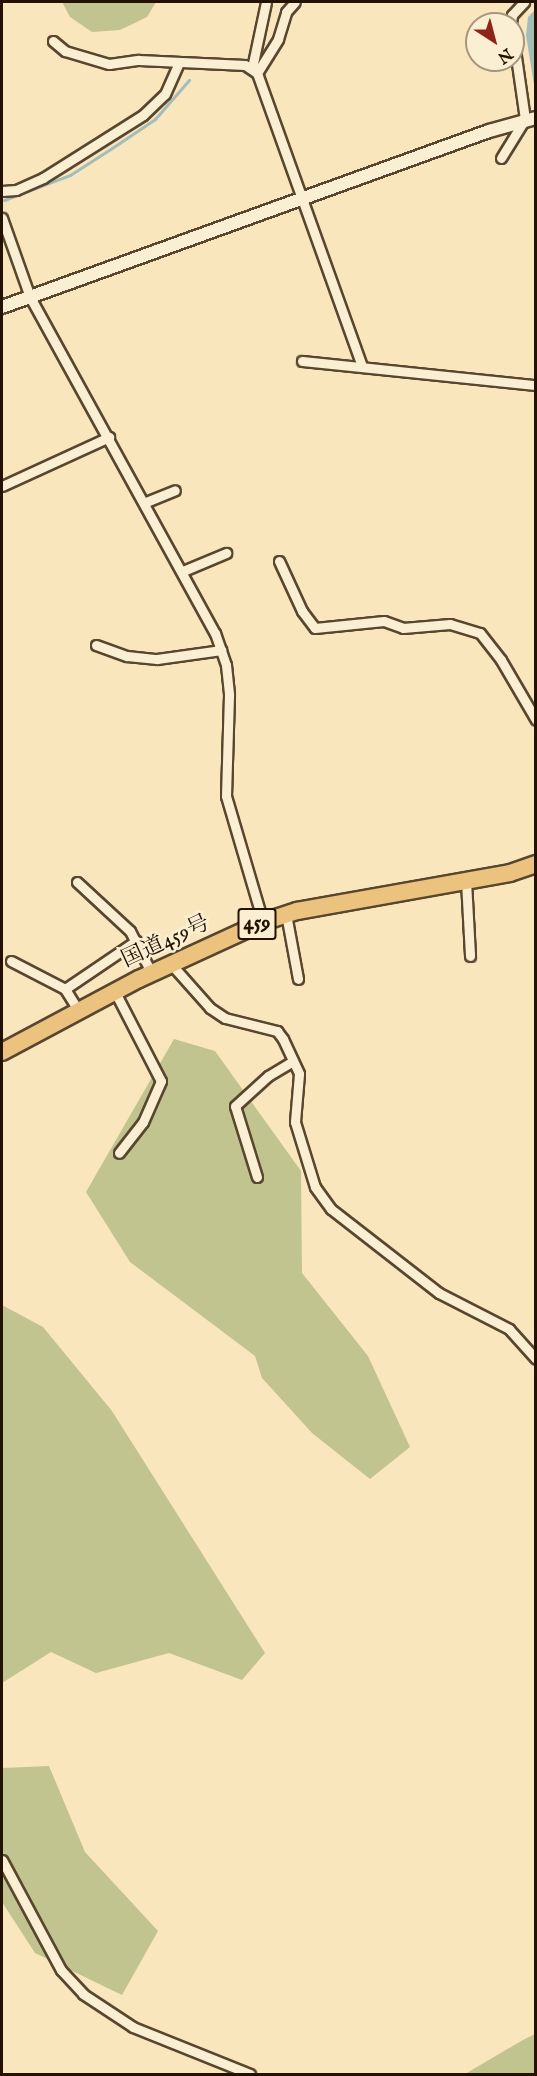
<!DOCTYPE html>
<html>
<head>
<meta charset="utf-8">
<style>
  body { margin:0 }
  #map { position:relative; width:537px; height:2076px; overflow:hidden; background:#f9e6bc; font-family:"IM FELL English","Noto Serif JP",serif }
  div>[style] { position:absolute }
  .green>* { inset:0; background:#c1c48e }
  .water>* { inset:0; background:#a3bdbb }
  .stream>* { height:3px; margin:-1.5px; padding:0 1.5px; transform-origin:1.5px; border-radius:1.5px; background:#a3bdbb }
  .roads { filter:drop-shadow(2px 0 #59462f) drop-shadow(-2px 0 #59462f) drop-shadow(0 2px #59462f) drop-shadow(0 -2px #59462f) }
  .minor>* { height:9px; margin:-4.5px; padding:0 4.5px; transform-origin:4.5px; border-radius:4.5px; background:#fbefd3 }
  .tertiary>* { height:12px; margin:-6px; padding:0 6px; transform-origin:6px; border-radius:6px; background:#fbefd3 }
  .trunk>* { height:16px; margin:-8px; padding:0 8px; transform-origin:8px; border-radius:8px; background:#ecc37e }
  span { translate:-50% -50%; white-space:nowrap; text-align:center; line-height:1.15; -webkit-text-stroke:5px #fbefd3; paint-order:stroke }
  .shield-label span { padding:2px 4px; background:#fbefd3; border:2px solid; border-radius:4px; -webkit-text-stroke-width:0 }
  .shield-label { font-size:21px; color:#241100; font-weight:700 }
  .street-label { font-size:22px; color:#241100 }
  .frame { position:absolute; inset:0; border:3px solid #241100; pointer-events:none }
  .north { position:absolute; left:465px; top:12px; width:60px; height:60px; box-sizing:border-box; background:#fbefd3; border:2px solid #a5967f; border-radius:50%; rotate:144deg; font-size:16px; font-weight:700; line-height:24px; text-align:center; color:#241100 }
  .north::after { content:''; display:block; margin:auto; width:21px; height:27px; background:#8f2418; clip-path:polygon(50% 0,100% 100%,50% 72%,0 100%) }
</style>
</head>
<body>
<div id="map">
  <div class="green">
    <i style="clip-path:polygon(62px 2px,156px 2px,147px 17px,120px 30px,92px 32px,70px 17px)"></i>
    <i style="clip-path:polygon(174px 1039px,215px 1051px,301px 1171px,302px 1273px,368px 1356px,410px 1447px,370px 1479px,312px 1433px,262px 1378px,255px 1356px,130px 1262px,86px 1192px)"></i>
    <i style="clip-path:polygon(2px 1305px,43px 1327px,112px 1411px,265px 1653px,242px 1680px,169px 1653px,96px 1673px,51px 1652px,2px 1683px)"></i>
    <i style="clip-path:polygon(49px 1766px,85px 1852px,158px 1931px,122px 1995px,35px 1953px,2px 1902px,2px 1768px)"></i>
    <i style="clip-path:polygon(535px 2034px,535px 2074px,465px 2074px,523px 2040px)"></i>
  </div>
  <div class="water">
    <i style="clip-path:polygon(535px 10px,535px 91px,526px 35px,528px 17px)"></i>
  </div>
  <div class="stream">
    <i style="left:4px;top:200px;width:71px;rotate:-20.7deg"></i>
    <i style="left:70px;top:175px;width:50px;rotate:-32.7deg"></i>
    <i style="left:112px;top:148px;width:52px;rotate:-34deg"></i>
    <i style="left:155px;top:119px;width:52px;rotate:-48.9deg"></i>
  </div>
  <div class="roads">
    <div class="minor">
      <i style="left:511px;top:24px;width:9px;rotate:-84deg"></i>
      <i style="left:512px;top:15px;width:18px;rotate:-47deg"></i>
      <i style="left:53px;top:41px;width:16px;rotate:40deg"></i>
      <i style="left:65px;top:51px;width:46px;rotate:16.5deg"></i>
      <i style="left:109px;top:64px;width:30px;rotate:-8deg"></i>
      <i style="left:139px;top:60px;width:106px;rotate:2.7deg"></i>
      <i style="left:245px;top:65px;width:14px;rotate:34deg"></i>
      <i style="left:257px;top:73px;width:311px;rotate:70.3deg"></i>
      <i style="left:252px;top:68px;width:67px;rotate:-78deg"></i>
      <i style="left:257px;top:73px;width:40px;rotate:-58deg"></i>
      <i style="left:278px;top:39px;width:28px;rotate:-73deg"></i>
      <i style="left:286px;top:12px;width:13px;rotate:-48deg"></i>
      <i style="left:501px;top:158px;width:46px;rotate:-58.4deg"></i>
      <i style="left:525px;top:119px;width:84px;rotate:-98.2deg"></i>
      <i style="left:2px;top:191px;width:14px;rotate:-4deg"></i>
      <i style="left:16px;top:190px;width:30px;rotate:-24deg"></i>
      <i style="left:43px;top:178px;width:118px;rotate:-32.2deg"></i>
      <i style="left:143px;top:115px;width:30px;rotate:-44deg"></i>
      <i style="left:165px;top:94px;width:34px;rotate:-66deg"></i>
      <i style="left:2px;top:218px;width:84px;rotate:70.5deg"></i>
      <i style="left:30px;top:297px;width:384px;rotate:61.2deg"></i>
      <i style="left:215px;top:633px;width:34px;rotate:71deg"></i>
      <i style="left:226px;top:665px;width:30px;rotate:84deg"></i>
      <i style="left:229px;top:695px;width:101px;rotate:91.7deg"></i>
      <i style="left:226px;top:796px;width:131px;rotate:73.6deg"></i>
      <i style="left:302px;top:361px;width:235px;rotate:5.9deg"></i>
      <i style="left:2px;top:486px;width:118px;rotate:-24.6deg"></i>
      <i style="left:146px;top:502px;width:31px;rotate:-22deg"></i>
      <i style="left:279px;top:561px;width:55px;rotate:65.3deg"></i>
      <i style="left:302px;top:611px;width:21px;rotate:53deg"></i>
      <i style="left:315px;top:628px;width:69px;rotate:-5.8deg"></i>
      <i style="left:384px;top:621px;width:20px;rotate:20deg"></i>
      <i style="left:403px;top:628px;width:47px;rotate:-4.9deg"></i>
      <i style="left:450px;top:624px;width:31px;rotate:17deg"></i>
      <i style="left:480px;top:633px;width:34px;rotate:52deg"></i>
      <i style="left:501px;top:660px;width:69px;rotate:59.7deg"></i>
      <i style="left:183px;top:571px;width:47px;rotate:-22.7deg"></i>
      <i style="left:96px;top:645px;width:33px;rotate:20deg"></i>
      <i style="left:127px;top:656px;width:30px;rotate:6deg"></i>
      <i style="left:157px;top:659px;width:65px;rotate:-8deg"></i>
      <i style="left:466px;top:881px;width:75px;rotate:86.9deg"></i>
      <i style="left:77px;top:882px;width:72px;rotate:42.8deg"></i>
      <i style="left:130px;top:931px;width:48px;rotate:62.9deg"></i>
      <i style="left:286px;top:914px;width:66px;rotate:79.5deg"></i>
      <i style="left:11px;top:961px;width:61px;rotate:27.4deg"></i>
      <i style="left:65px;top:989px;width:26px;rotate:58deg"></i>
      <i style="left:171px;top:964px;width:59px;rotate:48.4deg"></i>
      <i style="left:210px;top:1008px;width:18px;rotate:34deg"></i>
      <i style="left:225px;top:1018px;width:54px;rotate:14deg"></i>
      <i style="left:277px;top:1031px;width:10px;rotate:53deg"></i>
      <i style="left:283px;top:1039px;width:38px;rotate:65deg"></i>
      <i style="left:299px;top:1074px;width:48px;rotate:94.8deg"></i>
      <i style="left:295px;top:1122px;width:68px;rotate:72.9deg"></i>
      <i style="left:315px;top:1187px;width:27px;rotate:54deg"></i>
      <i style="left:331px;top:1209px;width:137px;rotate:37.9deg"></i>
      <i style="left:439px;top:1293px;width:79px;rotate:27.2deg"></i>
      <i style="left:509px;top:1329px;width:40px;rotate:48deg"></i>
      <i style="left:65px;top:989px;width:86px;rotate:-34.1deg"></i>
      <i style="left:115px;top:992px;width:100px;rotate:62.7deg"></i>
      <i style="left:161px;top:1081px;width:45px;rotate:113.7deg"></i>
      <i style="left:143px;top:1122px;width:39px;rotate:128deg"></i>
      <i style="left:257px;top:1177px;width:74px;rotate:-107.2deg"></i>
      <i style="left:235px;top:1106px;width:45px;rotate:-42.3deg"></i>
      <i style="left:268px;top:1076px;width:29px;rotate:-31deg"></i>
      <i style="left:2px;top:1860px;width:125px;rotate:61.8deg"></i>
      <i style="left:61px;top:1970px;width:33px;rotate:47deg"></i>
      <i style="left:83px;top:1994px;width:60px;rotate:33.4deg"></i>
      <i style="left:133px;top:2027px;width:126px;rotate:21.9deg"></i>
    </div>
    <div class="tertiary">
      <i style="left:2px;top:307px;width:518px;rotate:-19.87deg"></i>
      <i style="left:489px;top:131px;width:49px;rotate:-15.5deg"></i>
    </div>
    <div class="trunk">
      <i style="left:2px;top:1052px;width:155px;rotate:-28.1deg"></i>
      <i style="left:139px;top:979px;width:136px;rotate:-24.7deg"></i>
      <i style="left:263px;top:922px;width:36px;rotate:-18deg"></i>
      <i style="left:297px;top:911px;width:216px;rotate:-10.1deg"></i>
      <i style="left:510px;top:873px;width:28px;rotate:-19deg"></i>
    </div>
  </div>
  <div class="shield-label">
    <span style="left:257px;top:924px">459</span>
  </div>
  <div class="street-label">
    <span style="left:166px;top:942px;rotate:-25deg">国道459号</span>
  </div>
  <div class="frame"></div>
  <div class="north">N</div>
</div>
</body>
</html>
